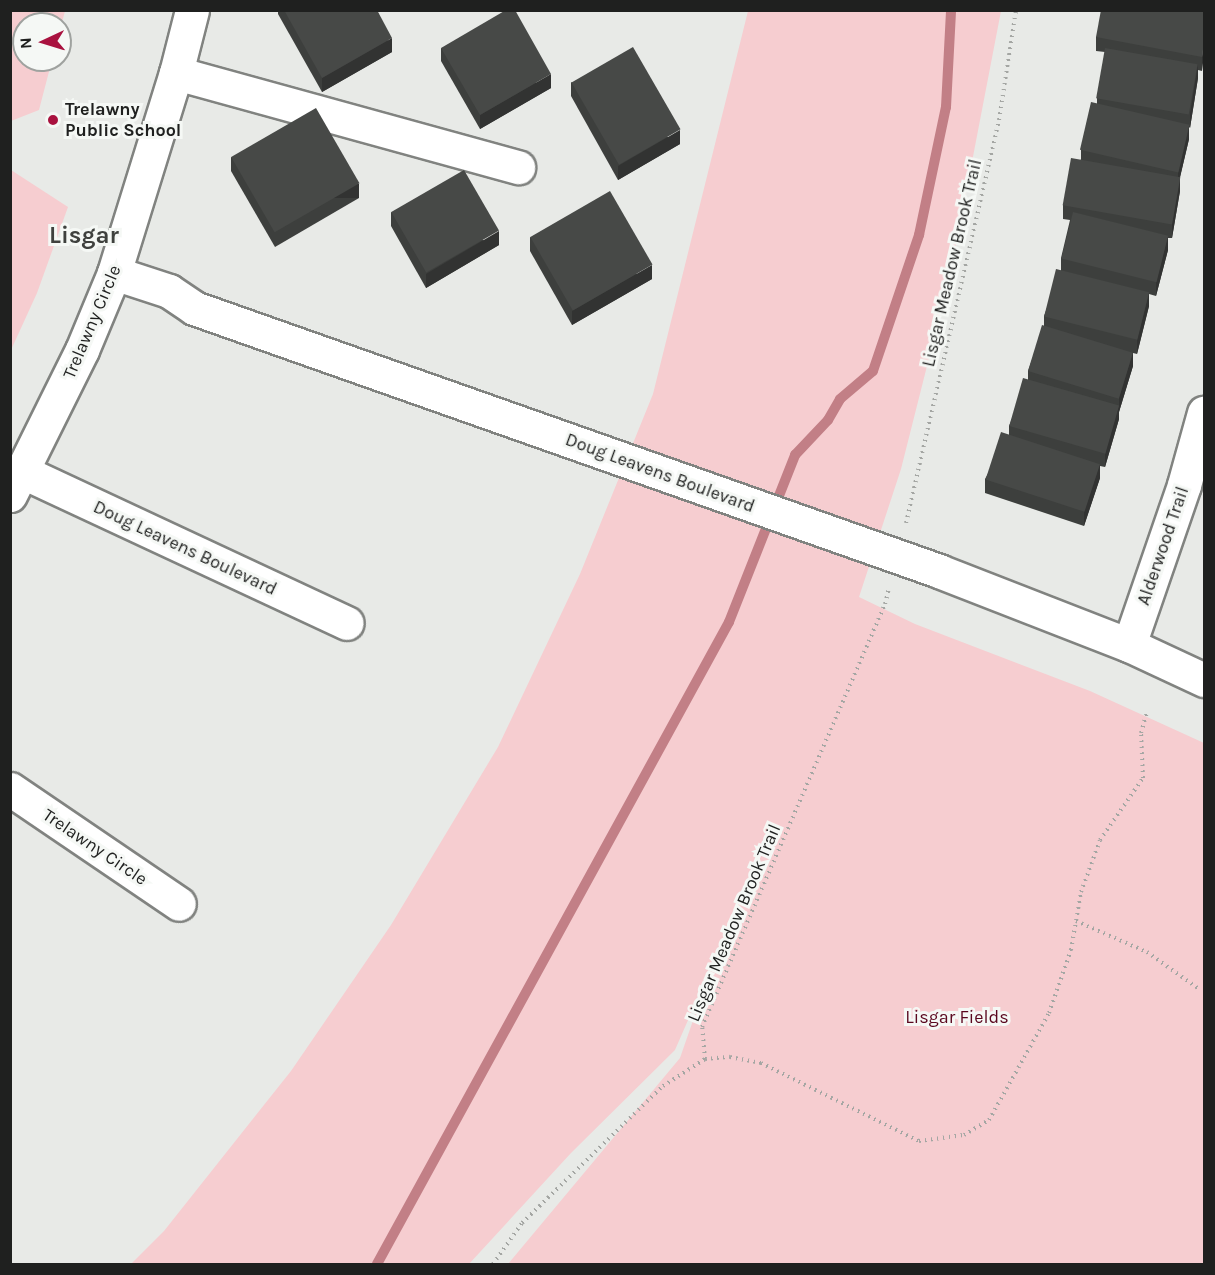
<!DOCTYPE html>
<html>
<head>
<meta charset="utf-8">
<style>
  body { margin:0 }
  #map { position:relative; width:1215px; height:1275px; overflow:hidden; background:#e8eae7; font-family:Karla,sans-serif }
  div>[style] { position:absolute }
  .green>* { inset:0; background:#f6cdd0 }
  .stream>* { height:10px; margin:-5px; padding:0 5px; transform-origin:5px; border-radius:5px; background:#c27f86 }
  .path>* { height:4px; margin-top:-2px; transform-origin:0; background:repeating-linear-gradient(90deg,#a4a6a3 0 1.5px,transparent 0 6px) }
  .roads { filter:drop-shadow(2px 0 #818380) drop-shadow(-2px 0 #818380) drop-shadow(0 2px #818380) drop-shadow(0 -2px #818380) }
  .street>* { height:33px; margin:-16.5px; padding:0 16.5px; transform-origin:16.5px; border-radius:16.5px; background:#fff }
  .secondary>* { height:33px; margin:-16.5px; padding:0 16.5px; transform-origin:16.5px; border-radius:16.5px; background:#fff }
  .wall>* { inset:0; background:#3d3f3d }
  .shaded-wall>* { inset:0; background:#323332; transform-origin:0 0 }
  .building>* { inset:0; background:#474947; transform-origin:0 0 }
  .dots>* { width:16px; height:16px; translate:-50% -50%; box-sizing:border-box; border:3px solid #f5f8f5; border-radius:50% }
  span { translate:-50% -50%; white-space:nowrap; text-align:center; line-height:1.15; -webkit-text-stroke:6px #f5f8f5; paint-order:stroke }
  .poi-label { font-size:18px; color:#1f201f; font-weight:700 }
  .left { translate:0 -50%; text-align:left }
  .street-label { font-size:18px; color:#1f201f }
  .park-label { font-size:18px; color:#5a071e }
  .district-label { font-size:24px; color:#3f413e; font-weight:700 }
  .frame { position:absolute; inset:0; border:12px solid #1f201f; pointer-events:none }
  .north { position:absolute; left:12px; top:12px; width:60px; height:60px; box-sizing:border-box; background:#f5f8f5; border:2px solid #9fa29f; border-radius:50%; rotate:266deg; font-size:16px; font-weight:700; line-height:24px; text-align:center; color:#1f201f }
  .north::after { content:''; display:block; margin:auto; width:21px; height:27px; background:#a9123f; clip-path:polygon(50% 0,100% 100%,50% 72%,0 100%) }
</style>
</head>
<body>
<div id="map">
  <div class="green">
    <i style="clip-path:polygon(11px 10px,65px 11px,60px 30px,60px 24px,24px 24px,24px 60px,52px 60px,39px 110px,11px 121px)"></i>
    <i style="clip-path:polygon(748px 11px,1001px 11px,951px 271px,901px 469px,859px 597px,915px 624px,1090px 691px,1204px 743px,1204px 1264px,508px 1264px,680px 1058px,713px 963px,675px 1050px,571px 1153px,469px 1264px,131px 1264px,164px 1231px,291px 1071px,391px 925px,498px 747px,580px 574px,653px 394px)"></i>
    <i style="clip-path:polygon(11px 170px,68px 207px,37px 293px,11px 350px)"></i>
  </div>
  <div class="stream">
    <i style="left:377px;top:1264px;width:732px;rotate:-61.26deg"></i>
    <i style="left:729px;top:622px;width:180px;rotate:-68.4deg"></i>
    <i style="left:795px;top:455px;width:48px;rotate:-46.7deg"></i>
    <i style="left:828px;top:420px;width:24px;rotate:-60deg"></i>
    <i style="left:840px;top:399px;width:43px;rotate:-40.3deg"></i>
    <i style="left:873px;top:371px;width:144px;rotate:-71.3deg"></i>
    <i style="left:919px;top:235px;width:131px;rotate:-78.1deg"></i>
    <i style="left:946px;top:107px;width:97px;rotate:-87deg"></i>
  </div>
  <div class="path">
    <i style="left:906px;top:523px;width:414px;rotate:-77deg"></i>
    <i style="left:999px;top:120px;width:111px;rotate:-81.2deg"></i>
    <i style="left:1076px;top:921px;width:77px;rotate:23.6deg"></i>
    <i style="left:1147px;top:952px;width:64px;rotate:35.4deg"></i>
    <i style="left:705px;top:1059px;width:32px;rotate:-95deg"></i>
    <i style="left:702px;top:1027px;width:461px;rotate:-66.6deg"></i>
    <i style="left:885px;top:604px;width:16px;rotate:-76deg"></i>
    <i style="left:493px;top:1264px;width:50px;rotate:-54.7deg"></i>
    <i style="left:522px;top:1223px;width:197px;rotate:-44.2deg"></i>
    <i style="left:663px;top:1086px;width:50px;rotate:-32.7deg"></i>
    <i style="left:705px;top:1059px;width:25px;rotate:-5deg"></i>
    <i style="left:730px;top:1057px;width:32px;rotate:11deg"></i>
    <i style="left:761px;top:1063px;width:176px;rotate:26.3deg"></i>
    <i style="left:919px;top:1141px;width:45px;rotate:-7.6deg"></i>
    <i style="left:964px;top:1135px;width:29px;rotate:-31deg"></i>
    <i style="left:989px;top:1120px;width:123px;rotate:-60.7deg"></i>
    <i style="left:1049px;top:1013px;width:67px;rotate:-70.8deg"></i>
    <i style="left:1071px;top:950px;width:59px;rotate:-80.2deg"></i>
    <i style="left:1081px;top:892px;width:55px;rotate:-69.9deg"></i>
    <i style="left:1100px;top:840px;width:75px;rotate:-55.3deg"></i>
    <i style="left:1143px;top:778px;width:45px;rotate:-92.5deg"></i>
    <i style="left:1141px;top:733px;width:22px;rotate:-74deg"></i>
  </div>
  <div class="roads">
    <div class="street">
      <i style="left:176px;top:73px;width:355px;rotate:15.4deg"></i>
      <i style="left:23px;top:472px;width:357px;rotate:25deg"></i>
      <i style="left:1129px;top:645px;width:169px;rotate:-71deg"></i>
      <i style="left:1184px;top:485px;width:75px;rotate:-74.5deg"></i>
      <i style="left:10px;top:789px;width:204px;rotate:34.2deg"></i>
    </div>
    <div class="secondary">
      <i style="left:114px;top:273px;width:58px;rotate:18.1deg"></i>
      <i style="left:169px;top:291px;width:30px;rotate:34deg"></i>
      <i style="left:194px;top:308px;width:790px;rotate:19.44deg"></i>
      <i style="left:939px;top:571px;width:204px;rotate:21.3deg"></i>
      <i style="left:1129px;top:645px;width:83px;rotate:25deg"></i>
      <i style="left:10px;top:495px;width:162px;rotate:-63.6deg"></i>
      <i style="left:82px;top:350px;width:83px;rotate:-67.4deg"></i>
      <i style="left:114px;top:273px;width:209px;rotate:-72.8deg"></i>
      <i style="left:176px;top:73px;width:65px;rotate:-75.7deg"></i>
    </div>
  </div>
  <div class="wall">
    <i style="clip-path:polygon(278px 10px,377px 10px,392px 52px,322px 92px,278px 14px)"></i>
    <i style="clip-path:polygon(1204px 10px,1202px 71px,1198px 70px,1198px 78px,1190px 128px,1189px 127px,1189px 139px,1180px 177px,1180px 191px,1172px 238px,1168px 238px,1168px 250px,1156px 296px,1149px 294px,1149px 306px,1137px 354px,1133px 353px,1133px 366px,1119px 412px,1119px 419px,1105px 467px,1100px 466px,1100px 478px,1084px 526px,985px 493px,985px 479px,1009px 435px,1009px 426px,1028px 380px,1028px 371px,1044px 326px,1044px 316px,1061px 270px,1061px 258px,1070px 220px,1063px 219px,1063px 205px,1081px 159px,1081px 150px,1097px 104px,1097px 98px,1105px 52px,1096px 51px,1096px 37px)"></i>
    <i style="clip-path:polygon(441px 48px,551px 88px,480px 129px,441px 61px)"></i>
    <i style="clip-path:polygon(571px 82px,680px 144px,618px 180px,571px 96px)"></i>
    <i style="clip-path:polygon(231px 157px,359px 198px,275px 247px,231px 171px)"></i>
    <i style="clip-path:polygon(391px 212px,499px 245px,426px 288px,391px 226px)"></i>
    <i style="clip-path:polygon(530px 237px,652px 279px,572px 325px,530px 251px)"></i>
  </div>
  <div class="shaded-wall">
    <i style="clip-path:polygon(392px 38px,392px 52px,322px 92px,322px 78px)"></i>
    <i style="clip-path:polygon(1204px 41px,1204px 55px,1202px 71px,1202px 57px)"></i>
    <i style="clip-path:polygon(1198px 64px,1198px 78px,1190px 128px,1190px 114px)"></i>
    <i style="clip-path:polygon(551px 74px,551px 88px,480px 129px,480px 115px)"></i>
    <i style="clip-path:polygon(1189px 125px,1189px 139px,1178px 186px,1178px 172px)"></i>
    <i style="clip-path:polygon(680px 130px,680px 144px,618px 180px,618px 166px)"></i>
    <i style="clip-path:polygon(1180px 177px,1180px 191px,1172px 238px,1172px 224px)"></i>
    <i style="left:359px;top:184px;width:14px;height:97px;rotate:90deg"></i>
    <i style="clip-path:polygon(499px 231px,499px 245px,426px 288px,426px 274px)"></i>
    <i style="clip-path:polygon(1168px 236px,1168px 250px,1156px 296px,1156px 282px)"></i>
    <i style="clip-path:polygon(652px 265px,652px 279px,572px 325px,572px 311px)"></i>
    <i style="clip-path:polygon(1149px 292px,1149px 306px,1137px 354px,1137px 340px)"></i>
    <i style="clip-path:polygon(1133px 352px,1133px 366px,1119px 412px,1119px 398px)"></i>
    <i style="clip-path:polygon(1119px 405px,1119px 419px,1105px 467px,1105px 453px)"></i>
    <i style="clip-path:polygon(1100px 464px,1100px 478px,1084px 526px,1084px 512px)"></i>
  </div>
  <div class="building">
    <i style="clip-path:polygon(284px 10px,377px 10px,392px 38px,322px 78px)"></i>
    <i style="clip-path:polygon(506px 10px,515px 10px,551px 74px,480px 115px,441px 48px)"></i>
    <i style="clip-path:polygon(1101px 10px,1204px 10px,1204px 41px,1202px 57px,1096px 37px)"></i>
    <i style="left:633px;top:47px;width:95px;height:71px;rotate:60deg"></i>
    <i style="left:1105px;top:48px;width:94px;height:51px;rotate:10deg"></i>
    <i style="left:1091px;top:102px;width:101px;height:49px;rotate:13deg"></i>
    <i style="left:316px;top:108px;width:87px;height:98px;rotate:60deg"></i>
    <i style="left:1071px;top:158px;width:111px;height:48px;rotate:10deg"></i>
    <i style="left:464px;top:170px;width:70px;height:84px;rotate:60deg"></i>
    <i style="left:610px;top:191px;width:85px;height:92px;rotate:60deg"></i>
    <i style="left:1073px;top:212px;width:98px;height:48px;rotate:14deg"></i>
    <i style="left:1056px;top:269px;width:96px;height:49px;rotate:14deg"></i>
    <i style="left:1042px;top:325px;width:95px;height:48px;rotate:17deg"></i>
    <i style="left:1023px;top:378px;width:100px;height:50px;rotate:16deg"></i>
    <i style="left:1001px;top:432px;width:104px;height:50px;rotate:18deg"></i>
  </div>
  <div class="dots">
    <i style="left:53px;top:120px;background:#a9123f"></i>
  </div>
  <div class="poi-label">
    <span class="left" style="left:65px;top:120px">Trelawny<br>Public School</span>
  </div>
  <div class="street-label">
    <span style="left:952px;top:263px;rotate:-77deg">Lisgar Meadow Brook Trail</span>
    <span style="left:92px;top:322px;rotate:-67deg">Trelawny Circle</span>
    <span style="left:660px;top:473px;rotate:20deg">Doug Leavens Boulevard</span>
    <span style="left:1163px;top:546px;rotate:-71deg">Alderwood Trail</span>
    <span style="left:185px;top:548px;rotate:25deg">Doug Leavens Boulevard</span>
    <span style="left:95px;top:847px;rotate:34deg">Trelawny Circle</span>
    <span style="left:734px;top:923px;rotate:-67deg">Lisgar Meadow Brook Trail</span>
  </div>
  <div class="park-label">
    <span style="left:957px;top:1017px">Lisgar Fields</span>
  </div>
  <div class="district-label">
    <span style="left:84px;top:236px">Lisgar</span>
  </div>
  <div class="frame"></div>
  <div class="north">N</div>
</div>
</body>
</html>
